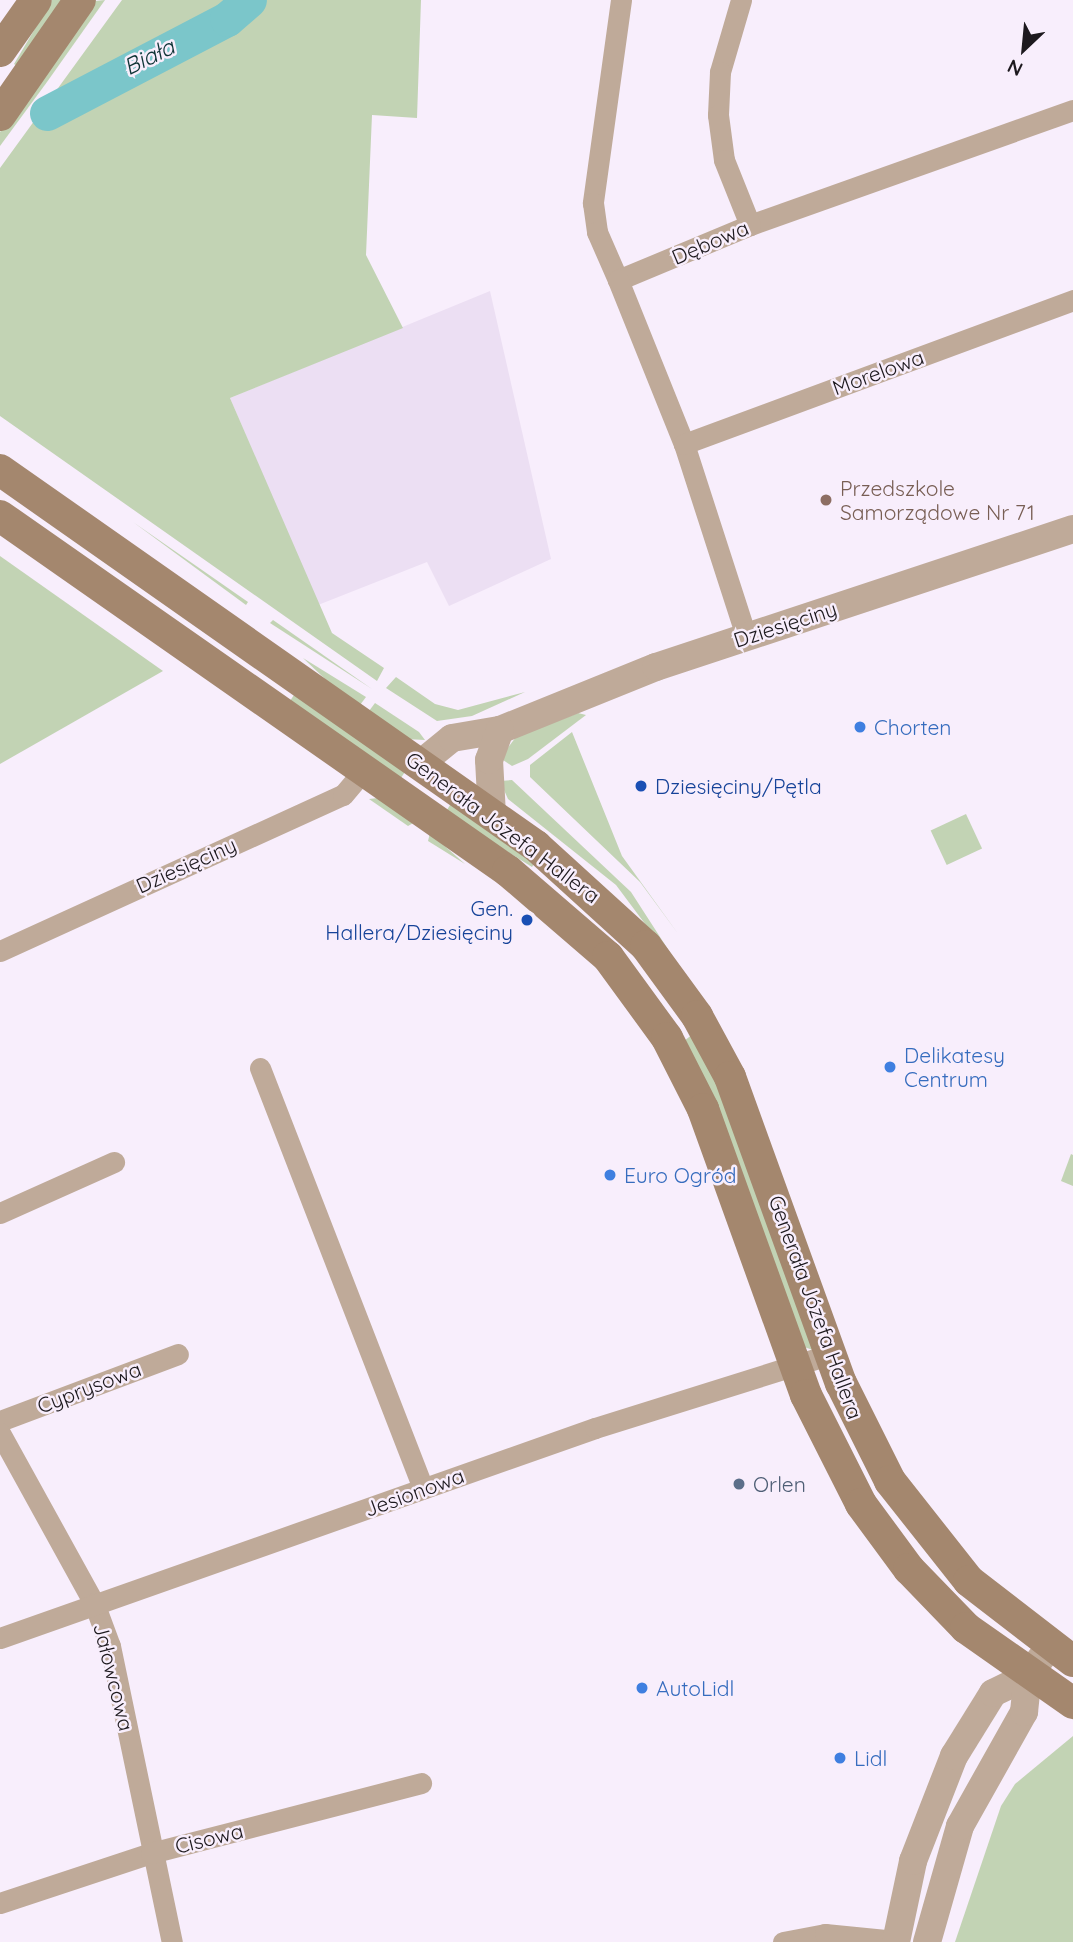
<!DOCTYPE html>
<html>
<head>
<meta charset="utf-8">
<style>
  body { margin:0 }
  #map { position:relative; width:1073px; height:1942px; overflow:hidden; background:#f8eefc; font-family:Quicksand,sans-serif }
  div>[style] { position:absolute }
  .industrial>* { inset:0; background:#ecdff3 }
  .green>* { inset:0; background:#c2d3b4; transform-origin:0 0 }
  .river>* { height:35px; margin:-17.5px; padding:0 17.5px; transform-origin:17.5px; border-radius:17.5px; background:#7bc6ca }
  .minor>* { height:21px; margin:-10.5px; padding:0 10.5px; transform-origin:10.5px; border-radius:10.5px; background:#bfaa99 }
  .tertiary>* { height:28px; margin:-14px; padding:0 14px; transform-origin:14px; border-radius:14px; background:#bfaa99 }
  .secondary>* { height:32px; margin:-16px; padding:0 16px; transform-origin:16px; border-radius:16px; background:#a4876e }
  .dots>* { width:19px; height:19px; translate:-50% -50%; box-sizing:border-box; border:4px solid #f8eefc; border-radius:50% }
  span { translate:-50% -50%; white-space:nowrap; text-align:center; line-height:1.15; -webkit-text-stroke:5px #f8eefc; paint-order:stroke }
  .street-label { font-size:21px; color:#1d191e }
  .education-label { font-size:21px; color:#785e54 }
  .left { translate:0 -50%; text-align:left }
  .shop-label { font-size:21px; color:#366cbe }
  .transit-label { font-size:21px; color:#164399 }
  .right { translate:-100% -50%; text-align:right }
  .service-label { font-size:21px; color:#4e5e75 }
  .water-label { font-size:23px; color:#0e3436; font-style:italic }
  .north { position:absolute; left:989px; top:14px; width:70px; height:70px; -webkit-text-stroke:5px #f8eefc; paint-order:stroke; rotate:206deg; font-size:19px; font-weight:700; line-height:28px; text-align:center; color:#1d191e }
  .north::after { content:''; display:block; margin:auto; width:24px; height:32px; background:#1d191e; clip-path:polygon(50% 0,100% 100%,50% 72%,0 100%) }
</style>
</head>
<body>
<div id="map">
  <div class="industrial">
    <i style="clip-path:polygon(490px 291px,551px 559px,449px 606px,427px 562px,318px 605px,230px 398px)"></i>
  </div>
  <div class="green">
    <i style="clip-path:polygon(52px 0,66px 0,20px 68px,14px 64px)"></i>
    <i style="clip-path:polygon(105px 0,47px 82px,0 146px,0 132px,95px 1px)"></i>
    <i style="clip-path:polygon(122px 0,421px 0,417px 118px,372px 115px,366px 255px,403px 328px,230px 398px,332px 633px,384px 668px,377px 681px,0 416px,0 168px)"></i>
    <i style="clip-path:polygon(133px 522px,248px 602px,246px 605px)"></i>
    <i style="clip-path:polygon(0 556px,163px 671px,0 764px)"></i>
    <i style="clip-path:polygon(273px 620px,372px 689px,270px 623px)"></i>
    <i style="clip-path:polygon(303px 658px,366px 697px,360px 705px,343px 696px)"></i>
    <i style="clip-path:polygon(396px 677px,435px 704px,458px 710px,525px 692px,472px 716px,437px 721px,386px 688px)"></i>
    <i style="left:294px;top:695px;width:135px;height:9px;rotate:34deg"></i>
    <i style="clip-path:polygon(375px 703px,419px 732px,425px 740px,405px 739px,369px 711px)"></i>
    <i style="clip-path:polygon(578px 713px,586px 715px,528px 759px,512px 766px,500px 758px,516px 737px)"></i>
    <i style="clip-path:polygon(572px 732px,622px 856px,679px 935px,640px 882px,530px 777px,530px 765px)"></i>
    <i style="clip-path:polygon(512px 780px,631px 892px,693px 988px,616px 885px,508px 799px,500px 781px)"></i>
    <i style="clip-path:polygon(378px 798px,415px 822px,408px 826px,369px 799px)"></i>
    <i style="clip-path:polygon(452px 802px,536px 861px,532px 867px,445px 813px)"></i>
    <i style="left:966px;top:814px;width:38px;height:39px;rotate:65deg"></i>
    <i style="clip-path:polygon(430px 833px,465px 864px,428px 841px)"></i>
    <i style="clip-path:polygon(693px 1034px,715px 1074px,816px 1351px,801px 1346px,684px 1041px)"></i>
    <i style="clip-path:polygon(1071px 1154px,1073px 1155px,1073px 1186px,1061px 1181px)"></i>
    <i style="clip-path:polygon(1073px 1736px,1073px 1942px,955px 1942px,1001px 1806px,1015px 1784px)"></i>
  </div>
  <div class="river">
    <i style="left:47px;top:113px;width:203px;rotate:-27.6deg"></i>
    <i style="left:227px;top:19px;width:29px;rotate:-41deg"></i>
  </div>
  <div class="minor">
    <i style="left:621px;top:0;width:205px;rotate:97.9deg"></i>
    <i style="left:593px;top:203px;width:29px;rotate:82deg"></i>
    <i style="left:597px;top:232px;width:52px;rotate:66.4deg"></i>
    <i style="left:618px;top:280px;width:143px;rotate:-22.6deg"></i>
    <i style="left:750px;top:225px;width:343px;rotate:-19.6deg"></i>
    <i style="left:741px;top:0;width:75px;rotate:106.3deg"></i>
    <i style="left:720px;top:72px;width:43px;rotate:92.7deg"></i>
    <i style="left:718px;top:115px;width:45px;rotate:82.4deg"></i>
    <i style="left:724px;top:160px;width:70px;rotate:68.2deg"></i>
    <i style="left:618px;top:280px;width:177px;rotate:68.1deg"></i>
    <i style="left:684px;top:444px;width:202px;rotate:72.1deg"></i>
    <i style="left:684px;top:444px;width:415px;rotate:-20.3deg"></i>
    <i style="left:0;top:951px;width:377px;rotate:-24.5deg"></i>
    <i style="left:343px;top:795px;width:31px;rotate:-50deg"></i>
    <i style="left:260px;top:1068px;width:451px;rotate:68.8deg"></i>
    <i style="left:0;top:1213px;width:125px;rotate:-24.1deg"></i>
    <i style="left:0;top:1421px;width:190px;rotate:-20.6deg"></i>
    <i style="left:0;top:1433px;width:194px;rotate:61.1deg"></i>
    <i style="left:94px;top:1603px;width:46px;rotate:69.6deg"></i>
    <i style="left:110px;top:1646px;width:302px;rotate:78.2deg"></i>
    <i style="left:0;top:1638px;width:631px;rotate:-19.44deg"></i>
    <i style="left:595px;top:1428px;width:247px;rotate:-17.4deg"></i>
    <i style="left:0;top:1903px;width:159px;rotate:-18.3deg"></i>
    <i style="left:151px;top:1853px;width:279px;rotate:-14.5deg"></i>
    <i style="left:783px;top:1942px;width:43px;rotate:-10.8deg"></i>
    <i style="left:825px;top:1934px;width:71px;rotate:5.6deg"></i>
  </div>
  <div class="tertiary">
    <i style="left:420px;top:764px;width:41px;rotate:-39.1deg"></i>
    <i style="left:452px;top:738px;width:49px;rotate:-9.5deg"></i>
    <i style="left:500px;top:730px;width:168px;rotate:-22deg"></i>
    <i style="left:656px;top:667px;width:439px;rotate:-18.3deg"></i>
    <i style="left:492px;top:815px;width:55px;rotate:-93.1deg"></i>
    <i style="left:489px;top:760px;width:32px;rotate:-70deg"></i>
    <i style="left:896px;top:1942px;width:83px;rotate:-78.1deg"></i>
    <i style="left:913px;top:1861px;width:113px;rotate:-68.7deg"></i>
    <i style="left:954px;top:1756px;width:74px;rotate:-58.2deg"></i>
    <i style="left:993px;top:1693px;width:39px;rotate:-26deg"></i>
    <i style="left:1028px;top:1676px;width:36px;rotate:-54deg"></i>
    <i style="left:927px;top:1942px;width:121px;rotate:-74.1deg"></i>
    <i style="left:960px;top:1826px;width:131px;rotate:-60.7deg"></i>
    <i style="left:1024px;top:1712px;width:36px;rotate:-84deg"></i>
  </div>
  <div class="secondary">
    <i style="left:0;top:51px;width:62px;rotate:-54.8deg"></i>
    <i style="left:0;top:115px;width:140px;rotate:-55.2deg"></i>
    <i style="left:0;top:470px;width:655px;rotate:35.05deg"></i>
    <i style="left:536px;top:846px;width:149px;rotate:42.3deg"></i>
    <i style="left:646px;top:946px;width:87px;rotate:53.9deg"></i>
    <i style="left:697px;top:1016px;width:69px;rotate:61.6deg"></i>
    <i style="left:730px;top:1077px;width:326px;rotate:70.1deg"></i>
    <i style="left:841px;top:1383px;width:110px;rotate:63.4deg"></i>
    <i style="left:890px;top:1481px;width:127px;rotate:51.7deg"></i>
    <i style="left:969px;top:1581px;width:131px;rotate:37.6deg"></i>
    <i style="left:0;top:516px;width:620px;rotate:34.95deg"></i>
    <i style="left:508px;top:871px;width:132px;rotate:40.7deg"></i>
    <i style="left:608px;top:957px;width:100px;rotate:53.9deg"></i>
    <i style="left:667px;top:1038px;width:80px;rotate:63.1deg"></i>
    <i style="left:703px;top:1109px;width:304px;rotate:70.2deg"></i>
    <i style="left:806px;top:1395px;width:122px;rotate:63.2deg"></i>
    <i style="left:861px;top:1504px;width:81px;rotate:53.6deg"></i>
    <i style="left:909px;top:1569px;width:82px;rotate:46deg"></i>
    <i style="left:966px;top:1628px;width:131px;rotate:35deg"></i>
  </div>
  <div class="dots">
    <i style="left:826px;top:500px;background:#8d6e63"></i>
    <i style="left:860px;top:727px;background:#3f7fe0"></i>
    <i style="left:641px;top:786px;background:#1a4fb4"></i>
    <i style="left:527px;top:920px;background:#1a4fb4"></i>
    <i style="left:890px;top:1067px;background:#3f7fe0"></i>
    <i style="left:610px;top:1175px;background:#3f7fe0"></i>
    <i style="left:739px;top:1484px;background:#5c6f8a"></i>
    <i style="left:642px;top:1688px;background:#3f7fe0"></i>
    <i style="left:840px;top:1758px;background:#3f7fe0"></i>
  </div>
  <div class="street-label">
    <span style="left:710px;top:242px;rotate:-23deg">Dębowa</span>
    <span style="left:878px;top:372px;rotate:-20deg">Morelowa</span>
    <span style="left:785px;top:624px;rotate:-18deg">Dziesięciny</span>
    <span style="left:503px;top:827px;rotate:37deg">Generała Józefa Hallera</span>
    <span style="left:186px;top:865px;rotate:-24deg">Dziesięciny</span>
    <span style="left:816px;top:1307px;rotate:70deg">Generała Józefa Hallera</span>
    <span style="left:89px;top:1387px;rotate:-21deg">Cyprysowa</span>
    <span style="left:414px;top:1492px;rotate:-20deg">Jesionowa</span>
    <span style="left:114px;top:1677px;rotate:76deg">Jałowcowa</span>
    <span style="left:209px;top:1838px;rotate:-14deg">Cisowa</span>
  </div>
  <div class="education-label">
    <span class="left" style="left:840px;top:500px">Przedszkole<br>Samorządowe Nr 71</span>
  </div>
  <div class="shop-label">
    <span class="left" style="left:874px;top:727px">Chorten</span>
    <span class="left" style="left:904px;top:1067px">Delikatesy<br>Centrum</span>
    <span class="left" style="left:624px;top:1175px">Euro Ogród</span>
    <span class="left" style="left:656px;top:1688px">AutoLidl</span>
    <span class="left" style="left:854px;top:1758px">Lidl</span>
  </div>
  <div class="transit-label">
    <span class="left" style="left:655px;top:786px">Dziesięciny/Pętla</span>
    <span class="right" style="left:513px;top:920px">Gen.<br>Hallera/Dziesięciny</span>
  </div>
  <div class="service-label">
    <span class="left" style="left:753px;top:1484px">Orlen</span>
  </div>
  <div class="water-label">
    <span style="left:149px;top:57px;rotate:-26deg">Biała</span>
  </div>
  <div class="north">N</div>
</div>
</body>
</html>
